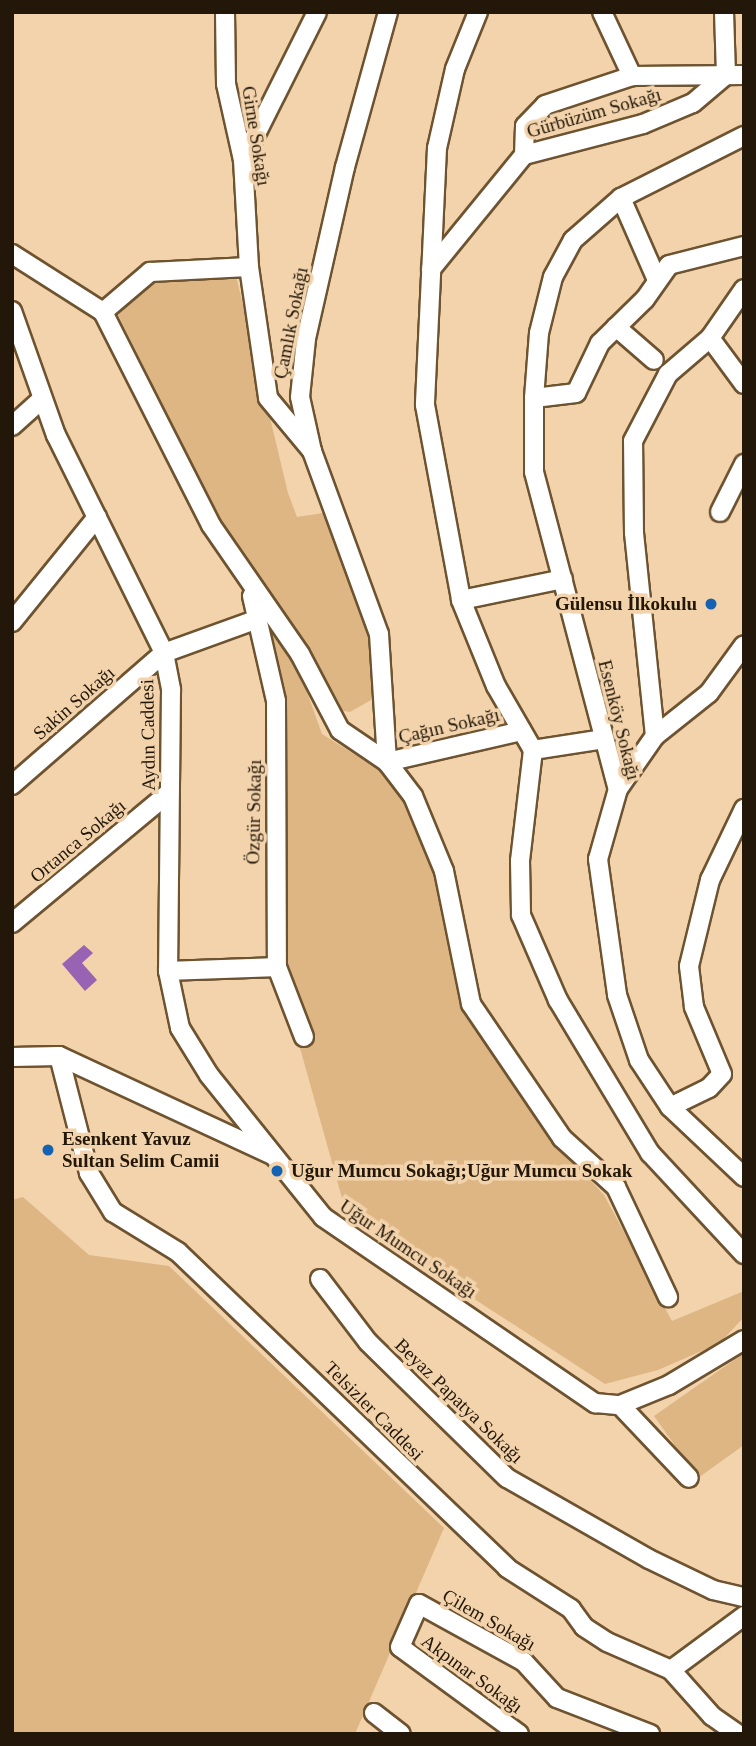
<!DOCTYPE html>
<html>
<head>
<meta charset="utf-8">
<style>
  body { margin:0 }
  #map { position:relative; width:756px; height:1746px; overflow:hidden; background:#f2d3ac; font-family:Georgia,serif }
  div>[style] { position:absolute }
  .green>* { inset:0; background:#ddb684 }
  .water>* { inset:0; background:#9963b4 }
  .roads { filter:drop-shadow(2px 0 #6e5330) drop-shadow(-2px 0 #6e5330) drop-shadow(0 2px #6e5330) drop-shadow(0 -2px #6e5330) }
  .minor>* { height:18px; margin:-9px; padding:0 9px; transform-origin:9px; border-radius:9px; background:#fff }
  .dots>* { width:19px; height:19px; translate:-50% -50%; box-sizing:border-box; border:4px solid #f2d3ac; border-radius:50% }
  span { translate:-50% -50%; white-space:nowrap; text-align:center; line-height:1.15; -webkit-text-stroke:7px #f2d3ac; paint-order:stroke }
  .street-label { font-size:19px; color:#221708 }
  .poi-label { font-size:19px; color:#221708; font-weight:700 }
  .right { translate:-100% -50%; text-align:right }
  .left { translate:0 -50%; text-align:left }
  .frame { position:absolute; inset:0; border:14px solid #221708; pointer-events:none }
</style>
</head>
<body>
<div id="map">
  <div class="green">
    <i style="clip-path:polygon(236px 276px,288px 493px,297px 517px,330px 512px,365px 607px,379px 670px,378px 696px,350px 712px,339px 710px,303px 639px,223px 525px,118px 315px,153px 279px)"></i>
    <i style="clip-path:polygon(268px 623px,299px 670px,322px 734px,384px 773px,408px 810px,432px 867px,464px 1006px,553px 1140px,604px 1195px,672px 1321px,744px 1291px,744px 1317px,720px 1343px,658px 1370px,605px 1384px,347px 1216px,300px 1048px,315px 1040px,288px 972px,285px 700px)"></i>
    <i style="clip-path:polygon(23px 1197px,89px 1255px,169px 1266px,444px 1528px,355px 1734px,12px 1734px,12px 1200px)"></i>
    <i style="clip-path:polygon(744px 1353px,744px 1445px,698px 1478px,654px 1416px)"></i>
  </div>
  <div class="water">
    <i style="clip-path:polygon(84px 945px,93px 953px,82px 963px,97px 980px,85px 991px,62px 964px)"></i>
  </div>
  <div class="roads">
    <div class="minor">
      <i style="left:225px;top:12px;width:72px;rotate:89.2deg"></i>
      <i style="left:226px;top:84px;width:78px;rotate:77.4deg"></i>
      <i style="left:243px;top:160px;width:107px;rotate:86.8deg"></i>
      <i style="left:388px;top:12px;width:161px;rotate:105.5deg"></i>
      <i style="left:345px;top:167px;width:176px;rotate:102.8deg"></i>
      <i style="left:306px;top:339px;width:58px;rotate:95.9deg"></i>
      <i style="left:300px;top:397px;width:55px;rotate:77.5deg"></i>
      <i style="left:312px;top:451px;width:195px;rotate:69.9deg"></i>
      <i style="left:379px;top:634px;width:128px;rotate:86.4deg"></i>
      <i style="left:387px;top:762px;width:138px;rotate:-13deg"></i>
      <i style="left:478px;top:12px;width:61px;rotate:112deg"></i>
      <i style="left:455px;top:69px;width:81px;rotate:102.8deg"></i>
      <i style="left:437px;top:148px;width:257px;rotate:92.7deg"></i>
      <i style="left:425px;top:405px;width:198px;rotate:79.5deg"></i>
      <i style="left:461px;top:600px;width:93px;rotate:67.9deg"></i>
      <i style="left:496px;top:686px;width:74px;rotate:60deg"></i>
      <i style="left:533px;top:750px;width:112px;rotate:96.7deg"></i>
      <i style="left:520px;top:861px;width:54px;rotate:88.9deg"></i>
      <i style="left:521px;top:915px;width:93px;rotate:66.5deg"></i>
      <i style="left:558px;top:1000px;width:179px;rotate:59deg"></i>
      <i style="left:650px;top:1153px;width:138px;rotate:47.1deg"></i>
      <i style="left:602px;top:12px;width:71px;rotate:64.9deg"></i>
      <i style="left:632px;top:76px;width:112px;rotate:-0.5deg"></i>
      <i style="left:524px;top:155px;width:29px;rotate:-88deg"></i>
      <i style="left:525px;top:126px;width:29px;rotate:-46deg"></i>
      <i style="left:545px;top:105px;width:92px;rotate:-18.4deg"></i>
      <i style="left:243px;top:160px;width:165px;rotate:-63.4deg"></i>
      <i style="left:621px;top:198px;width:90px;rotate:66.3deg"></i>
      <i style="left:744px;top:246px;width:77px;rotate:165.8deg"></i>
      <i style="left:669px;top:265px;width:42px;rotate:125.2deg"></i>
      <i style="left:645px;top:299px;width:63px;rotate:135.6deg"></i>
      <i style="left:600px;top:343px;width:55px;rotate:115.6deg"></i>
      <i style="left:576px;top:393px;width:42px;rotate:173.2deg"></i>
      <i style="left:534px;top:398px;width:74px;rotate:90deg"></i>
      <i style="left:534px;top:472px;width:328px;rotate:75.2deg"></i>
      <i style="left:618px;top:789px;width:73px;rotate:105.9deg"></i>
      <i style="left:598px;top:859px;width:137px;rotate:82deg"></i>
      <i style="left:617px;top:995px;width:69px;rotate:71.3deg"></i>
      <i style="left:639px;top:1060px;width:56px;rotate:56.6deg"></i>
      <i style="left:670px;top:1107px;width:102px;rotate:43.4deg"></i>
      <i style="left:12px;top:254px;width:108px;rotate:32.5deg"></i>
      <i style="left:103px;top:312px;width:239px;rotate:63.1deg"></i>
      <i style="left:211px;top:525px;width:157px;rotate:55.4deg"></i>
      <i style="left:300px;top:654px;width:86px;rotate:62.2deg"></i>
      <i style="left:340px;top:730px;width:57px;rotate:34.2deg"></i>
      <i style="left:387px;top:762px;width:43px;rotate:52.6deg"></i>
      <i style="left:413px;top:796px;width:81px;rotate:67.5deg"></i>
      <i style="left:444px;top:871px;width:136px;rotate:78.5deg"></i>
      <i style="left:471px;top:1004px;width:162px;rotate:55.8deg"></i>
      <i style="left:562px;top:1138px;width:73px;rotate:42.2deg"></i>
      <i style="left:616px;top:1187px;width:122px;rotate:64.7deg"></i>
      <i style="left:431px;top:269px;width:147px;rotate:-50.8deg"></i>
      <i style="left:524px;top:155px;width:123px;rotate:-14.6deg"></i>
      <i style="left:643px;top:124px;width:54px;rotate:-22.8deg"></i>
      <i style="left:693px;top:103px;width:43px;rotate:-40.3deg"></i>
      <i style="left:726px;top:75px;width:63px;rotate:-91.8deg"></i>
      <i style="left:744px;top:289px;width:60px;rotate:124.8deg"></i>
      <i style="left:710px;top:338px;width:57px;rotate:53.5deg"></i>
      <i style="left:12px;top:311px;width:132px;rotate:70.5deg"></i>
      <i style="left:56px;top:435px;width:243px;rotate:63.6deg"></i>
      <i style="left:164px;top:653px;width:38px;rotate:79deg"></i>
      <i style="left:171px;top:690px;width:281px;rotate:90.6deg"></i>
      <i style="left:168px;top:971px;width:58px;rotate:78.1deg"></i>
      <i style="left:180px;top:1028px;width:55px;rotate:58.3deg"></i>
      <i style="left:209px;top:1075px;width:182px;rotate:51.2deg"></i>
      <i style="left:323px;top:1217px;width:330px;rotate:34.4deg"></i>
      <i style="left:595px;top:1403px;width:25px;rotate:5deg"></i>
      <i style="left:620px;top:1405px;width:53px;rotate:-22.2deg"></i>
      <i style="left:669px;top:1385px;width:87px;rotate:-31deg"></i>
      <i style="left:103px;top:312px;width:62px;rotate:-40.4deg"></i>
      <i style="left:150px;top:272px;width:99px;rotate:-2.9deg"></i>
      <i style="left:249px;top:267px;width:132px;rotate:81.7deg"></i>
      <i style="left:268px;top:398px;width:69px;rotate:50.3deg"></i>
      <i style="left:616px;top:327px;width:50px;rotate:41deg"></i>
      <i style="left:534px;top:398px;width:65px;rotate:-85.6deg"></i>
      <i style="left:539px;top:333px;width:58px;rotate:-76deg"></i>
      <i style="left:553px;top:277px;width:42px;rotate:-61.6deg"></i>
      <i style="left:573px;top:240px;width:64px;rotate:-41.2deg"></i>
      <i style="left:621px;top:198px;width:138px;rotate:-26.8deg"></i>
      <i style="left:12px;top:426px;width:40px;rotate:-42deg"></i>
      <i style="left:720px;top:512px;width:54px;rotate:-63.4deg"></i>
      <i style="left:252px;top:596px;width:108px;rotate:77.1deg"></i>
      <i style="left:276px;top:701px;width:266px;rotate:89.8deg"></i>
      <i style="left:277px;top:967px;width:75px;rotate:68.9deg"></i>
      <i style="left:461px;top:600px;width:104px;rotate:-11.6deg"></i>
      <i style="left:12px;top:622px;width:135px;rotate:-51deg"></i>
      <i style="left:655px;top:736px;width:204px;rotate:-95.9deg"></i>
      <i style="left:634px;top:533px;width:92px;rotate:-90.6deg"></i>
      <i style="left:633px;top:441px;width:76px;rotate:-62.4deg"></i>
      <i style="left:668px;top:374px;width:55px;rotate:-40.6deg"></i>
      <i style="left:533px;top:750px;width:72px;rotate:-8.8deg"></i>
      <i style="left:12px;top:785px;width:201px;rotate:-41deg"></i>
      <i style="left:164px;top:653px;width:100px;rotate:-19.9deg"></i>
      <i style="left:618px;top:789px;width:65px;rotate:-55.1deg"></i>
      <i style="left:655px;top:736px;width:69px;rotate:-38.5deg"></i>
      <i style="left:709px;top:693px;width:59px;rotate:-53.9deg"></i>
      <i style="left:12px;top:923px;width:205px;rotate:-39.7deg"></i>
      <i style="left:168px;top:971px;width:109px;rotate:-2.1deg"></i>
      <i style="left:59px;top:1056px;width:121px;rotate:75.6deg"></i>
      <i style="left:89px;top:1173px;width:46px;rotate:58.4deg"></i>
      <i style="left:113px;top:1212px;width:76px;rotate:31.6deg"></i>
      <i style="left:178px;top:1252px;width:456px;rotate:43.8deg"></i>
      <i style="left:507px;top:1568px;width:76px;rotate:32.6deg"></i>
      <i style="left:571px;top:1609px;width:22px;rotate:54deg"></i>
      <i style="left:584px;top:1627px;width:27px;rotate:33deg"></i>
      <i style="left:607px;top:1642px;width:70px;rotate:23.6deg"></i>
      <i style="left:671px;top:1670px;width:62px;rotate:48.3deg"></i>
      <i style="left:712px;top:1716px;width:32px;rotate:35deg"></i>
      <i style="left:12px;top:1057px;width:47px;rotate:-1.2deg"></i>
      <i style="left:59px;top:1056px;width:233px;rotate:24.9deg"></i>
      <i style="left:670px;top:1107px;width:43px;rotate:-26deg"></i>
      <i style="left:709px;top:1088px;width:19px;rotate:-47deg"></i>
      <i style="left:722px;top:1074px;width:73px;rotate:-112.7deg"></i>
      <i style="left:694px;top:1007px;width:41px;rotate:-97deg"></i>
      <i style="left:689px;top:966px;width:89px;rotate:-76.3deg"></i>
      <i style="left:710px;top:880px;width:79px;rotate:-64.4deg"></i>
      <i style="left:320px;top:1279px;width:79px;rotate:52.7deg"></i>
      <i style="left:368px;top:1342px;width:194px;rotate:44.4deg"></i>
      <i style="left:507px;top:1478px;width:163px;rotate:29.7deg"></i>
      <i style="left:649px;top:1559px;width:71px;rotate:25.8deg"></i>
      <i style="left:713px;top:1590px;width:32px;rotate:13deg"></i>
      <i style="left:620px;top:1405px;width:100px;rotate:46.6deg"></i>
      <i style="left:671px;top:1670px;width:91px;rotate:-36.5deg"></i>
      <i style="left:374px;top:1713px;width:34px;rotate:38deg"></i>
      <i style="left:519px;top:1734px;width:147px;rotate:-143.8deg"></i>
      <i style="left:400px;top:1647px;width:47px;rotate:-66.2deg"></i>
      <i style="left:419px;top:1604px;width:120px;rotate:28.9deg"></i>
      <i style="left:524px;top:1662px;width:49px;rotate:47.5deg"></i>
      <i style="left:557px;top:1698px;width:100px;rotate:21.2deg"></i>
    </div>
  </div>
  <div class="dots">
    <i style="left:711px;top:604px;background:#1462b1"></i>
    <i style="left:48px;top:1150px;background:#1462b1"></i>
    <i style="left:277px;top:1171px;background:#1462b1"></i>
  </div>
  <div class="street-label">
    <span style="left:594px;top:113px;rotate:-16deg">Gürbüzüm Sokağı</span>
    <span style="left:256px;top:136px;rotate:81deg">Girne Sokağı</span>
    <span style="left:291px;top:323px;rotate:-79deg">Çamlık Sokağı</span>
    <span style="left:74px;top:703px;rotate:-41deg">Sakin Sokağı</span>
    <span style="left:619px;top:720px;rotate:76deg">Esenköy Sokağı</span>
    <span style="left:449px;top:726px;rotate:-13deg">Çağın Sokağı</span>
    <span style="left:148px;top:735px;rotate:-91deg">Aydın Caddesi</span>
    <span style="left:254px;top:812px;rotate:-89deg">Özgür Sokağı</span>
    <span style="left:78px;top:841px;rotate:-40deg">Ortanca Sokağı</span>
    <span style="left:408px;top:1249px;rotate:34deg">Uğur Mumcu Sokağı</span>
    <span style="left:459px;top:1401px;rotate:44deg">Beyaz Papatya Sokağı</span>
    <span style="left:374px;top:1411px;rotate:45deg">Telsizler Caddesi</span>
    <span style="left:489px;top:1620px;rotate:30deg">Çilem Sokağı</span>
    <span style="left:472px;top:1674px;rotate:36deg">Akpınar Sokağı</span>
  </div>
  <div class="poi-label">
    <span class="right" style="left:697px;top:604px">Gülensu İlkokulu</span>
    <span class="left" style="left:62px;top:1150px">Esenkent Yavuz<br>Sultan Selim Camii</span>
    <span class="left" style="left:291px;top:1171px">Uğur Mumcu Sokağı;Uğur Mumcu Sokak</span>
  </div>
  <div class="frame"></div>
</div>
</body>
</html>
